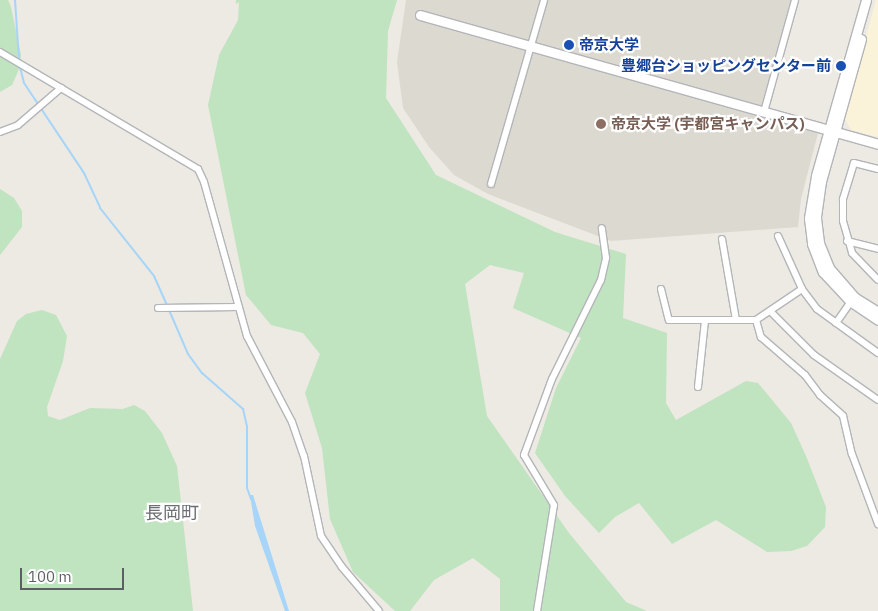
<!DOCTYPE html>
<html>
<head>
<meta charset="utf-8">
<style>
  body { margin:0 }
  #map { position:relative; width:878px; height:611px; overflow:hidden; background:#eceae2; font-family:"IBM Plex Sans","Noto Sans JP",sans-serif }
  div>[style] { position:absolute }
  .commercial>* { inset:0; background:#fbf3d9 }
  .education>* { inset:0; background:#dcd9d1 }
  .green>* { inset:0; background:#c0e3c0 }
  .water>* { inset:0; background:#a6d5f9 }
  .stream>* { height:2px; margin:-1px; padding:0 1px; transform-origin:1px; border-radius:1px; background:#a6d5f9 }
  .roads { filter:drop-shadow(1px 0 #b3b5b9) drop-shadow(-1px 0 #b3b5b9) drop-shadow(0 1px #b3b5b9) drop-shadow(0 -1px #b3b5b9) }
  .street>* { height:6px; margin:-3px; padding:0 3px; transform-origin:3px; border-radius:3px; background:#fff }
  .secondary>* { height:9px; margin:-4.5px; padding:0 4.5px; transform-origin:4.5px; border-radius:4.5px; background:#fff }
  .dots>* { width:14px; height:14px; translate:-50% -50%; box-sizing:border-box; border:2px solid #fff; border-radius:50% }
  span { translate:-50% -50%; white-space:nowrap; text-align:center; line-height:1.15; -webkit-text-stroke:4.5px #fff; paint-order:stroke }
  .transit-label { font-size:15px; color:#164399; font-weight:700 }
  .left { translate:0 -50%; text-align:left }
  .right { translate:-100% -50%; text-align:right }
  .education-label { font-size:15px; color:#785e54; font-weight:700 }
  .quarter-label { font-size:18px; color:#6c7074 }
  .scale { position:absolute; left:20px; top:568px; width:104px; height:22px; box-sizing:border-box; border:2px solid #5b5e62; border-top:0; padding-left:6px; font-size:15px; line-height:18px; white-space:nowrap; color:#5b5e62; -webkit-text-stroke:4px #fff; paint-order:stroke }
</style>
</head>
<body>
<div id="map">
  <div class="commercial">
    <i style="clip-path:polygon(876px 0,878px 0,878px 137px,851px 130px,844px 117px)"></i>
  </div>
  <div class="education">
    <i style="clip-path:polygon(406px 0,791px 0,759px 115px,818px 133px,801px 199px,798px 227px,611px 241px,488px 194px,454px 175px,429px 147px,403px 108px,397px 62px)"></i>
  </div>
  <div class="green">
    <i style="clip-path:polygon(0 0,8px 0,11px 7px,21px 55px,20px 67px,12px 85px,0 92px)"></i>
    <i style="clip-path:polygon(236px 0,397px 0,388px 31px,386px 98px,436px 175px,555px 232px,626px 254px,623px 318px,667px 333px,666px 403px,676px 420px,746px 381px,758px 383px,791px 423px,806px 456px,826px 507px,825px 527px,807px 546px,791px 551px,767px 552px,716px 520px,672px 544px,639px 503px,615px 517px,599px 533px,565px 496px,535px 453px,556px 388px,581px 338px,513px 308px,524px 273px,490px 265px,465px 284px,487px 416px,569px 533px,626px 602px,647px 611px,500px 611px,500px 579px,473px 558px,434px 580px,410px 611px,395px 611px,353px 572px,330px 519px,322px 448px,305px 393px,320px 354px,303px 333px,271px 325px,246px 295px,208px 105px,219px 55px,238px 20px,239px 2px,236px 4px)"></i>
    <i style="clip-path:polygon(0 189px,14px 198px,22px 211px,22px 227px,0 255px)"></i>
    <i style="clip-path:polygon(42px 310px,56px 315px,67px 336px,63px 361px,47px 407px,48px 416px,60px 420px,90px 408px,123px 409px,134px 405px,145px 411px,162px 433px,177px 466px,193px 611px,0 611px,0 359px,17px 321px,26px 314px)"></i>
  </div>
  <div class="water">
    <i style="clip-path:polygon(250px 495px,253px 495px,289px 611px,285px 611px,255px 526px)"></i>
  </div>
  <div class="stream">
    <i style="left:15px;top:0;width:60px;rotate:86.2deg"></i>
    <i style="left:20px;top:67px;width:16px;rotate:76deg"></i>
    <i style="left:24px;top:83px;width:108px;rotate:56.3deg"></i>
    <i style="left:84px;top:173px;width:38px;rotate:65deg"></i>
    <i style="left:100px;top:208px;width:87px;rotate:51.5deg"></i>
    <i style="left:154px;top:276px;width:32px;rotate:66deg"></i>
    <i style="left:169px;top:310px;width:48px;rotate:66.6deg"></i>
    <i style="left:188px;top:354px;width:24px;rotate:54deg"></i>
    <i style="left:202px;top:373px;width:55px;rotate:41.3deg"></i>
    <i style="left:243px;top:409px;width:18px;rotate:77deg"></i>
    <i style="left:247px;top:427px;width:61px;rotate:90deg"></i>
    <i style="left:247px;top:488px;width:12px;rotate:70deg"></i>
  </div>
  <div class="roads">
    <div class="street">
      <i style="left:0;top:52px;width:230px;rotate:30.6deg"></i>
      <i style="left:198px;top:169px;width:14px;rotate:65deg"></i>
      <i style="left:204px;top:182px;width:160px;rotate:74.4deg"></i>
      <i style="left:247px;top:336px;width:97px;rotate:62.4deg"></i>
      <i style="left:292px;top:422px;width:36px;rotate:71deg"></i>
      <i style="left:304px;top:456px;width:82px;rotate:78deg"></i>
      <i style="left:321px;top:536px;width:37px;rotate:56deg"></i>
      <i style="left:342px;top:567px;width:57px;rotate:49.9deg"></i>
      <i style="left:764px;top:112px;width:116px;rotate:-74.5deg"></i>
      <i style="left:0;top:132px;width:19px;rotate:-21deg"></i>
      <i style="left:18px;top:125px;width:57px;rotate:-40.7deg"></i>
      <i style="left:878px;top:169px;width:25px;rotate:-166deg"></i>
      <i style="left:854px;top:163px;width:38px;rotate:107deg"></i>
      <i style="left:843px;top:199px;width:22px;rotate:90deg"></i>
      <i style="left:843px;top:221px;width:33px;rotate:74deg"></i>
      <i style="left:852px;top:253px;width:37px;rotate:46deg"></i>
      <i style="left:491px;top:184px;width:191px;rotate:-73.9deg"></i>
      <i style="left:778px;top:236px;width:58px;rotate:65.6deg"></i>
      <i style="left:722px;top:239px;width:82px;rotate:80.2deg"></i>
      <i style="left:847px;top:241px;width:32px;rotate:14deg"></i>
      <i style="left:661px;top:289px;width:32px;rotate:76deg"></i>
      <i style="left:669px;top:320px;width:87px"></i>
      <i style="left:158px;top:308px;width:80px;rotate:-0.7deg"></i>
      <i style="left:770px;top:311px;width:62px;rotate:45deg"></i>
      <i style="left:814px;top:355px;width:78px;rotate:35.1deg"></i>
      <i style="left:836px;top:323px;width:28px;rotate:-55deg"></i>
      <i style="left:878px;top:353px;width:75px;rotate:-144.2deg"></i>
      <i style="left:817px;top:309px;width:25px;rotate:-127deg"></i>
      <i style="left:802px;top:289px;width:55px;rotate:146deg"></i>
      <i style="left:756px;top:320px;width:18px;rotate:74deg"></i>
      <i style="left:761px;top:337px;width:58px;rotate:40.8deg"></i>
      <i style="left:805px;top:375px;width:25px;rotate:53deg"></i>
      <i style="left:820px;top:395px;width:31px;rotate:42deg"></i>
      <i style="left:843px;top:416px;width:39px;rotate:77deg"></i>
      <i style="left:852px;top:454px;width:75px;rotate:69.6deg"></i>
      <i style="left:698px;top:387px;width:67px;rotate:-84deg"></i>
      <i style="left:537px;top:611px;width:107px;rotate:-80.9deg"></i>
      <i style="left:554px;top:505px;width:58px;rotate:-121deg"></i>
      <i style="left:524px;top:455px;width:81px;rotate:-69.8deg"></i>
      <i style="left:552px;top:379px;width:110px;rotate:-63.7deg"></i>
      <i style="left:601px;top:280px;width:23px;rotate:-77deg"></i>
      <i style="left:606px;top:258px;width:30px;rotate:-98deg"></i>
    </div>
    <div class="secondary">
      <i style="left:866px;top:0;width:183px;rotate:105.9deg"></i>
      <i style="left:816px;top:176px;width:43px;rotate:99.5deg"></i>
      <i style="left:809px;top:218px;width:26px;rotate:83deg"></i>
      <i style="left:812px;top:244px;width:30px;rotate:69deg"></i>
      <i style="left:823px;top:272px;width:40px;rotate:47deg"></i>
      <i style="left:850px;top:301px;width:34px;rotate:34deg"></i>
      <i style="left:420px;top:15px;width:476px;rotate:15.7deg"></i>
      <i style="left:861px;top:39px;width:148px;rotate:105.7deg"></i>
      <i style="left:821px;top:181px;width:37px;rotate:98deg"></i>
      <i style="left:816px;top:218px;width:25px;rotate:83deg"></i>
      <i style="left:819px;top:243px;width:27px;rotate:68deg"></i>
      <i style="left:829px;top:268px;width:38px;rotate:49deg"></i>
      <i style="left:854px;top:297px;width:26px;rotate:32deg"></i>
    </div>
  </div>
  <div class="dots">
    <i style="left:569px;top:45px;background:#1a4fb4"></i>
    <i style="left:841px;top:66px;background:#1a4fb4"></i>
    <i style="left:601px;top:124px;background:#8d6e63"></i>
  </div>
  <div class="transit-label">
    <span class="left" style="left:579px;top:45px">帝京大学</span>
    <span class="right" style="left:831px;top:66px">豊郷台ショッピングセンター前</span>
  </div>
  <div class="education-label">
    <span class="left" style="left:611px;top:124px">帝京大学 (宇都宮キャンパス)</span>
  </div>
  <div class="quarter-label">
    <span style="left:172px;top:513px">長岡町</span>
  </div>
  <div class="scale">100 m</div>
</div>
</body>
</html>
